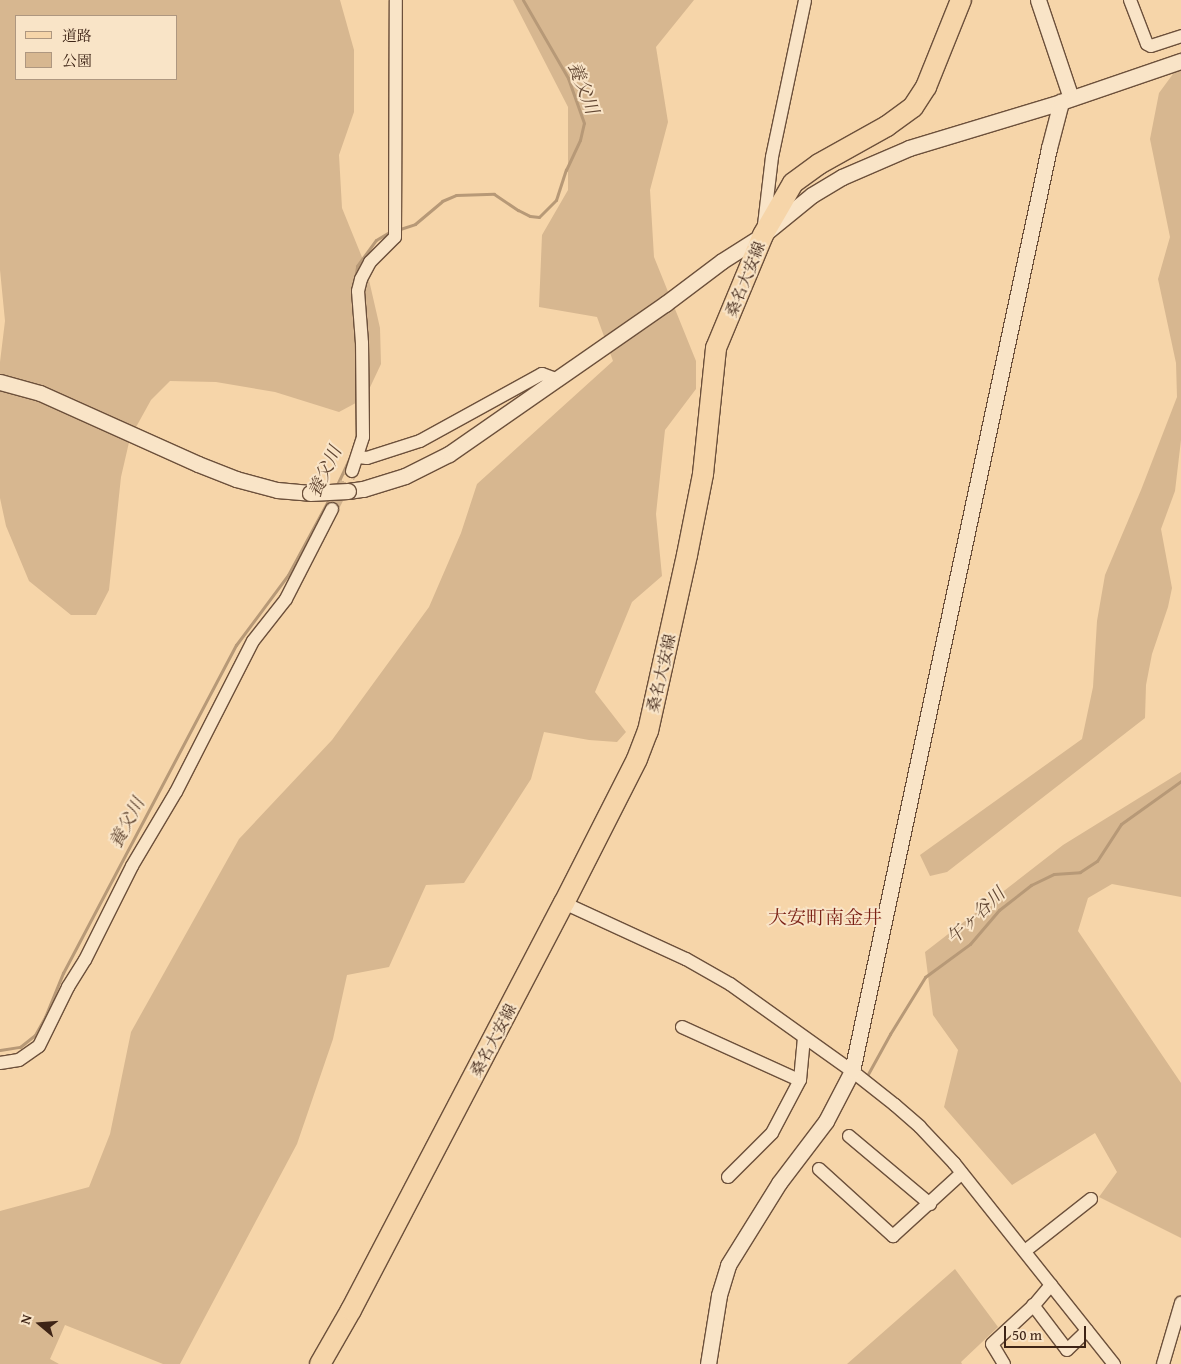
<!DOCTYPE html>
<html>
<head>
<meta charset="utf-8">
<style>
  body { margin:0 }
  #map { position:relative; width:1181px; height:1364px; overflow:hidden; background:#f6d5a9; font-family:"Gentium Book Plus","Noto Serif JP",serif }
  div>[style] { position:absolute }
  .green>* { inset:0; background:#d7b790 }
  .stream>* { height:3px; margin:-1.5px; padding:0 1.5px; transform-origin:1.5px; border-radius:1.5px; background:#b79977 }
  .minor-tunnel>* { height:12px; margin-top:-6px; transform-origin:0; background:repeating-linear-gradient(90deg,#d1b28c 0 12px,transparent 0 18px) }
  .roads { filter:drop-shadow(1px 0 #6c503b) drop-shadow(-1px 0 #6c503b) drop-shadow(0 1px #6c503b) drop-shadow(0 -1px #6c503b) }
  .minor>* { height:12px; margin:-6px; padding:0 6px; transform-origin:6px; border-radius:6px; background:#f9e4c7 }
  .tertiary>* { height:15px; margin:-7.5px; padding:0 7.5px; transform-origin:7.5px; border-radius:7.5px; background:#f9e4c7 }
  .primary>* { height:20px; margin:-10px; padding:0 10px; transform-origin:10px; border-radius:10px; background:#f6d5a9 }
  .bridges { filter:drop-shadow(1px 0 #6c503b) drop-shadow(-1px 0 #6c503b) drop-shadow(0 1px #6c503b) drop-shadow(0 -1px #6c503b) }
  .tertiary-bridge>* { height:15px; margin:-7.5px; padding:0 7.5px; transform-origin:7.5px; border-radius:7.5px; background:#f9e4c7 }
  span { translate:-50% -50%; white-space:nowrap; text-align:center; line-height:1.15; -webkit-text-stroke:4px #f9e4c7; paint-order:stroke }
  .street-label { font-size:16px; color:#3e2416 }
  .water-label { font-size:18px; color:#624733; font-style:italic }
  .quarter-label { font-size:19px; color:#7a1f14 }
  .legend { position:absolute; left:15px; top:15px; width:162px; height:65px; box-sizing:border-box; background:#f9e4c7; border:1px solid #ae9780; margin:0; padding:6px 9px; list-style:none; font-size:15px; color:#3e2416 }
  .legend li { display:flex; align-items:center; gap:10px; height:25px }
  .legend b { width:25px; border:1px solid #ae9780 }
  .north { position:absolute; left:15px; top:1299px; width:50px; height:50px; -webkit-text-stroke:4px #f9e4c7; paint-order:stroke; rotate:288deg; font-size:14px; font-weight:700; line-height:20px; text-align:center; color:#3e2416 }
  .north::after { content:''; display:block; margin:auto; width:18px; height:22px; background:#3e2416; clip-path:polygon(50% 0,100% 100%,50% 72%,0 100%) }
  .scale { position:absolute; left:1004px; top:1326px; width:82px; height:22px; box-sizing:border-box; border:2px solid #3e2416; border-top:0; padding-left:6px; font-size:15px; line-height:18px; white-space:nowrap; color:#3e2416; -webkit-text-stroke:4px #f9e4c7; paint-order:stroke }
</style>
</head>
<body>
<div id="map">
  <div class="green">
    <i style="clip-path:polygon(evenodd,0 0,340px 0,354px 50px,354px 112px,339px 155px,342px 208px,366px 267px,380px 328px,381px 364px,365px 398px,339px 412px,275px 392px,216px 382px,170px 381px,151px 400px,130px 438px,121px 477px,109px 590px,96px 615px,71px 615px,29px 581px,6px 526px,0 498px,0 362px,5px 321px,0 270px,0 0,16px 16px,176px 16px,176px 79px,16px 79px,16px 16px)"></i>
    <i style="clip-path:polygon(513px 0,694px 0,656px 47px,668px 122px,650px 190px,654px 257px,696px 361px,696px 389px,665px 430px,656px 514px,662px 576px,632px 602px,595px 692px,626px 732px,617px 742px,589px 740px,544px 732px,531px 779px,464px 883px,426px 885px,389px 967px,347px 975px,333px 1039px,297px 1144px,180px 1364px,163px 1364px,65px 1325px,50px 1359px,59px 1364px,0 1364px,0 1211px,89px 1187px,110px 1134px,131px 1032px,239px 839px,332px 740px,429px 607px,461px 533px,477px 484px,613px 361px,597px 317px,539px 307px,542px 235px,568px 190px,568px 107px)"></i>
    <i style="clip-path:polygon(1181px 63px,1181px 440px,1175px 491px,1161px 529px,1172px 588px,1168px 607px,1152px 654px,1146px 685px,1145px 718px,947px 872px,930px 876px,920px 855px,1082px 739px,1093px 687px,1097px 621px,1105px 575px,1141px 490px,1177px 397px,1176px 363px,1158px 279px,1170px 237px,1150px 139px,1159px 93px)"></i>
    <i style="clip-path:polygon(1181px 772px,1181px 897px,1112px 884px,1088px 898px,1078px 931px,1181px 1083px,1181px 1238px,1099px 1197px,1117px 1172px,1095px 1133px,1012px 1185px,944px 1107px,958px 1050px,933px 1015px,925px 952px,1063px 845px)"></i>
    <i style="clip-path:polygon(955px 1269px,998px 1327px,961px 1362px,962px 1364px,847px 1364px)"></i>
  </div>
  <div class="stream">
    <i style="left:397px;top:230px;width:19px;rotate:-18deg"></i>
    <i style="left:415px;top:224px;width:35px;rotate:-40deg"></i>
    <i style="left:442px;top:201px;width:15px;rotate:-23deg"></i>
    <i style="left:456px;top:195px;width:38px;rotate:-2deg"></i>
    <i style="left:494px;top:194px;width:29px;rotate:34deg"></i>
    <i style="left:518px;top:210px;width:13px;rotate:27deg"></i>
    <i style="left:530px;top:216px;width:9px;rotate:6deg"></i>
    <i style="left:539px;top:217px;width:24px;rotate:-45deg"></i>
    <i style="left:556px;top:200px;width:32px;rotate:-72deg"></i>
    <i style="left:566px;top:170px;width:33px;rotate:-65deg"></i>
    <i style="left:580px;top:140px;width:17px;rotate:-77deg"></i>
    <i style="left:584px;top:123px;width:48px;rotate:-109.6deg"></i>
    <i style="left:568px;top:78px;width:90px;rotate:-120deg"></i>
    <i style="left:353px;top:292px;width:26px;rotate:-81deg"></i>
    <i style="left:357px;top:266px;width:32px;rotate:-54deg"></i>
    <i style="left:376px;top:240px;width:17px;rotate:-31deg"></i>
    <i style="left:355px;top:335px;width:21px;rotate:87deg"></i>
    <i style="left:353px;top:449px;width:11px;rotate:-75deg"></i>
    <i style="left:356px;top:438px;width:70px;rotate:-90deg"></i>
    <i style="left:336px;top:487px;width:33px;rotate:-65deg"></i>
    <i style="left:0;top:1050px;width:20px;rotate:-9deg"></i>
    <i style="left:20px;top:1047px;width:19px;rotate:-39deg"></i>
    <i style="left:35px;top:1035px;width:21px;rotate:-61deg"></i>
    <i style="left:45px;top:1017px;width:48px;rotate:-67.8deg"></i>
    <i style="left:63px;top:973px;width:371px;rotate:-62.2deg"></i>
    <i style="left:236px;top:645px;width:87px;rotate:-53.4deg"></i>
    <i style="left:288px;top:575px;width:89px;rotate:-61.7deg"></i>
    <i style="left:868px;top:1074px;width:46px;rotate:-61.2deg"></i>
    <i style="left:890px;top:1034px;width:67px;rotate:-58.4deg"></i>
    <i style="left:925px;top:977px;width:56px;rotate:-36.3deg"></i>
    <i style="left:970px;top:944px;width:45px;rotate:-49.5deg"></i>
    <i style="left:999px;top:910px;width:41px;rotate:-38deg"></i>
    <i style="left:1031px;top:885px;width:25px;rotate:-26deg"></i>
    <i style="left:1054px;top:874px;width:26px;rotate:-4deg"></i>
    <i style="left:1080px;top:872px;width:20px;rotate:-33deg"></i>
    <i style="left:1097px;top:861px;width:44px;rotate:-57deg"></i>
    <i style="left:1121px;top:824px;width:74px;rotate:-35.6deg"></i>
  </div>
  <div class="minor-tunnel">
    <i style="left:332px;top:509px;width:43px;rotate:-62.2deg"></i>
  </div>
  <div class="roads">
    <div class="minor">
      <i style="left:1130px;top:0;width:47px;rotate:68.9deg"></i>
      <i style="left:1147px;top:44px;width:4px;rotate:27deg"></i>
      <i style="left:1151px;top:46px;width:32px;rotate:-18deg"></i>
      <i style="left:764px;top:225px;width:68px;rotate:-83.3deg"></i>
      <i style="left:772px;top:157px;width:160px;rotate:-78.1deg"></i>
      <i style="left:358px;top:457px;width:9px;rotate:6deg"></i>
      <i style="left:367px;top:458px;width:56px;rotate:-17.8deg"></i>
      <i style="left:420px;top:441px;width:139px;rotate:-28.8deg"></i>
      <i style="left:542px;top:374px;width:15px;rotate:20deg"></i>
      <i style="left:352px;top:471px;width:36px;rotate:-72deg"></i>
      <i style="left:363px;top:437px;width:94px;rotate:-90.6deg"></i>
      <i style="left:362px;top:343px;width:52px;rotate:-94.4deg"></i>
      <i style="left:358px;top:291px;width:12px;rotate:-76deg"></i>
      <i style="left:361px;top:279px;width:19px;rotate:-62deg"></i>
      <i style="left:370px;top:262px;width:35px;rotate:-45deg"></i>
      <i style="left:395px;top:237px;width:237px;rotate:-89.8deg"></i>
      <i style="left:564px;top:903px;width:134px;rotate:24.7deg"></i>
      <i style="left:686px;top:959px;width:51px;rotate:29.6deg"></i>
      <i style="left:730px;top:984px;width:150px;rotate:35.5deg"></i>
      <i style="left:852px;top:1071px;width:55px;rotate:38.3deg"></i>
      <i style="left:895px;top:1105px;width:33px;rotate:41deg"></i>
      <i style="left:920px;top:1127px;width:50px;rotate:46.6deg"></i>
      <i style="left:954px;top:1163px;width:257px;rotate:51.5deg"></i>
      <i style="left:682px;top:1027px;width:128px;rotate:24.4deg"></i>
      <i style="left:0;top:1063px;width:19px;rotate:-9deg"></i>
      <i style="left:19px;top:1060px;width:24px;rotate:-35deg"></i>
      <i style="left:39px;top:1046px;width:66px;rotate:-63.8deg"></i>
      <i style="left:68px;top:987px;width:32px;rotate:-58deg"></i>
      <i style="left:85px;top:960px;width:105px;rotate:-63.4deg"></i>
      <i style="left:132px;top:866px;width:86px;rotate:-59.3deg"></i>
      <i style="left:176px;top:792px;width:169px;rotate:-63deg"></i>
      <i style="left:253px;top:641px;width:53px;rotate:-51.8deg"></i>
      <i style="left:286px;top:599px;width:101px;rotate:-62.9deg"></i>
      <i style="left:849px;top:1136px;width:106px;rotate:40deg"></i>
      <i style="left:819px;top:1169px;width:100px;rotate:42.2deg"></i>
      <i style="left:893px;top:1236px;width:93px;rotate:-42.4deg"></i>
      <i style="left:728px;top:1177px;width:62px;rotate:-45deg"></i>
      <i style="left:772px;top:1133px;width:60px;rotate:-62.2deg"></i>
      <i style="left:800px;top:1080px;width:42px;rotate:-84.6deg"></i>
      <i style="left:1025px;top:1251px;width:84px;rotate:-38.2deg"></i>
      <i style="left:1033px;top:1305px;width:56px;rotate:52.9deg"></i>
      <i style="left:1067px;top:1350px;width:28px;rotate:-44deg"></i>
      <i style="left:1004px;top:1364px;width:23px;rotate:-121deg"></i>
      <i style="left:992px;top:1344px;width:59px;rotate:-42.9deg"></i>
      <i style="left:1035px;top:1304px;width:25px;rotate:-50deg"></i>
      <i style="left:1163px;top:1364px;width:64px;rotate:-73.6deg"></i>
    </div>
    <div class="tertiary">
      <i style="left:1038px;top:0;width:103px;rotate:71.4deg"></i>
      <i style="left:0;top:382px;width:41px;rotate:15.4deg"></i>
      <i style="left:40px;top:393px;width:173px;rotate:24.2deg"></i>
      <i style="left:198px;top:464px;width:41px;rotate:21.5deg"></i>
      <i style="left:236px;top:479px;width:42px;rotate:15deg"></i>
      <i style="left:277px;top:490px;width:33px;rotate:5deg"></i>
      <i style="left:348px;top:491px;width:15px;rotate:-8deg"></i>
      <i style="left:363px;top:489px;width:44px;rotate:-17.2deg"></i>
      <i style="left:405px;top:476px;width:49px;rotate:-26.6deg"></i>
      <i style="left:449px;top:454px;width:263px;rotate:-34.8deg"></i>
      <i style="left:665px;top:304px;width:71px;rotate:-37deg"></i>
      <i style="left:722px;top:261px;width:49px;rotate:-32.4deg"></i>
      <i style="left:763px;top:235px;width:63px;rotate:-39.2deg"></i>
      <i style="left:812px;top:195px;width:35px;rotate:-31deg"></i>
      <i style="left:842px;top:177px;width:73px;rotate:-23.4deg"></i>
      <i style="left:909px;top:148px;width:159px;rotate:-16.8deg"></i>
      <i style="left:1061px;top:102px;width:127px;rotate:-18.9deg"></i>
      <i style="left:708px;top:1364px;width:70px;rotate:-80.9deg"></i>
      <i style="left:719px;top:1295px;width:31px;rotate:-73deg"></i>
      <i style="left:728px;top:1265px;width:97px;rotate:-58.1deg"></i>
      <i style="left:779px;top:1183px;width:78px;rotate:-52.8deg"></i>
      <i style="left:826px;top:1121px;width:56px;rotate:-62.5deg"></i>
      <i style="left:852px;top:1071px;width:944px;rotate:-77.95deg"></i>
      <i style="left:1049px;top:148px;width:48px;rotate:-75.4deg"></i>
    </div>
    <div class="primary">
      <i style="left:320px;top:1364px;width:62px;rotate:-60.1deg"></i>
      <i style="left:351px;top:1310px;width:459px;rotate:-62.4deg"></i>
      <i style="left:564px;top:903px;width:161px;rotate:-63.1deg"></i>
      <i style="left:637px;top:759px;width:30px;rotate:-69deg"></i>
      <i style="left:648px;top:731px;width:180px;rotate:-77.5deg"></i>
      <i style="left:687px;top:555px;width:83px;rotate:-78.8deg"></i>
      <i style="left:703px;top:474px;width:127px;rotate:-84.1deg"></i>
      <i style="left:716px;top:348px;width:122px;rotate:-67.4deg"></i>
      <i style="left:763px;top:235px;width:60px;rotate:-60deg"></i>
      <i style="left:793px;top:183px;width:32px;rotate:-36deg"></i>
      <i style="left:819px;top:164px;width:78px;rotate:-29.2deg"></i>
      <i style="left:887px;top:126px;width:32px;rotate:-36deg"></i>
      <i style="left:913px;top:107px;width:24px;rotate:-57deg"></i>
      <i style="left:926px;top:87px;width:94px;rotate:-68.1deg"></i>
    </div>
  </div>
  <div class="bridges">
    <div class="tertiary-bridge">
      <i style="left:310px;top:493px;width:38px;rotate:-3deg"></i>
    </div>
  </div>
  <div class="street-label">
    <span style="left:745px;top:279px;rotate:-68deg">桑名大安線</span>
    <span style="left:661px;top:673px;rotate:-77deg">桑名大安線</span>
    <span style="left:493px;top:1040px;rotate:-62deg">桑名大安線</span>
  </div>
  <div class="water-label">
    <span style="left:583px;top:88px;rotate:69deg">養父川</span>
    <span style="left:325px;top:472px;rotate:-65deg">養父川</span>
    <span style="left:127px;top:823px;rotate:-62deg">養父川</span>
    <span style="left:976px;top:916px;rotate:-44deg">午ヶ谷川</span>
  </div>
  <div class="quarter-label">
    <span style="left:825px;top:918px">大安町南金井</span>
  </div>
  <ul class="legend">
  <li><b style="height:6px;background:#f6d5a9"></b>道路</li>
  <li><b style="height:14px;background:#d7b790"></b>公園</li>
  </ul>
  <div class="north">N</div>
  <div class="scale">50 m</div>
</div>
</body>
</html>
